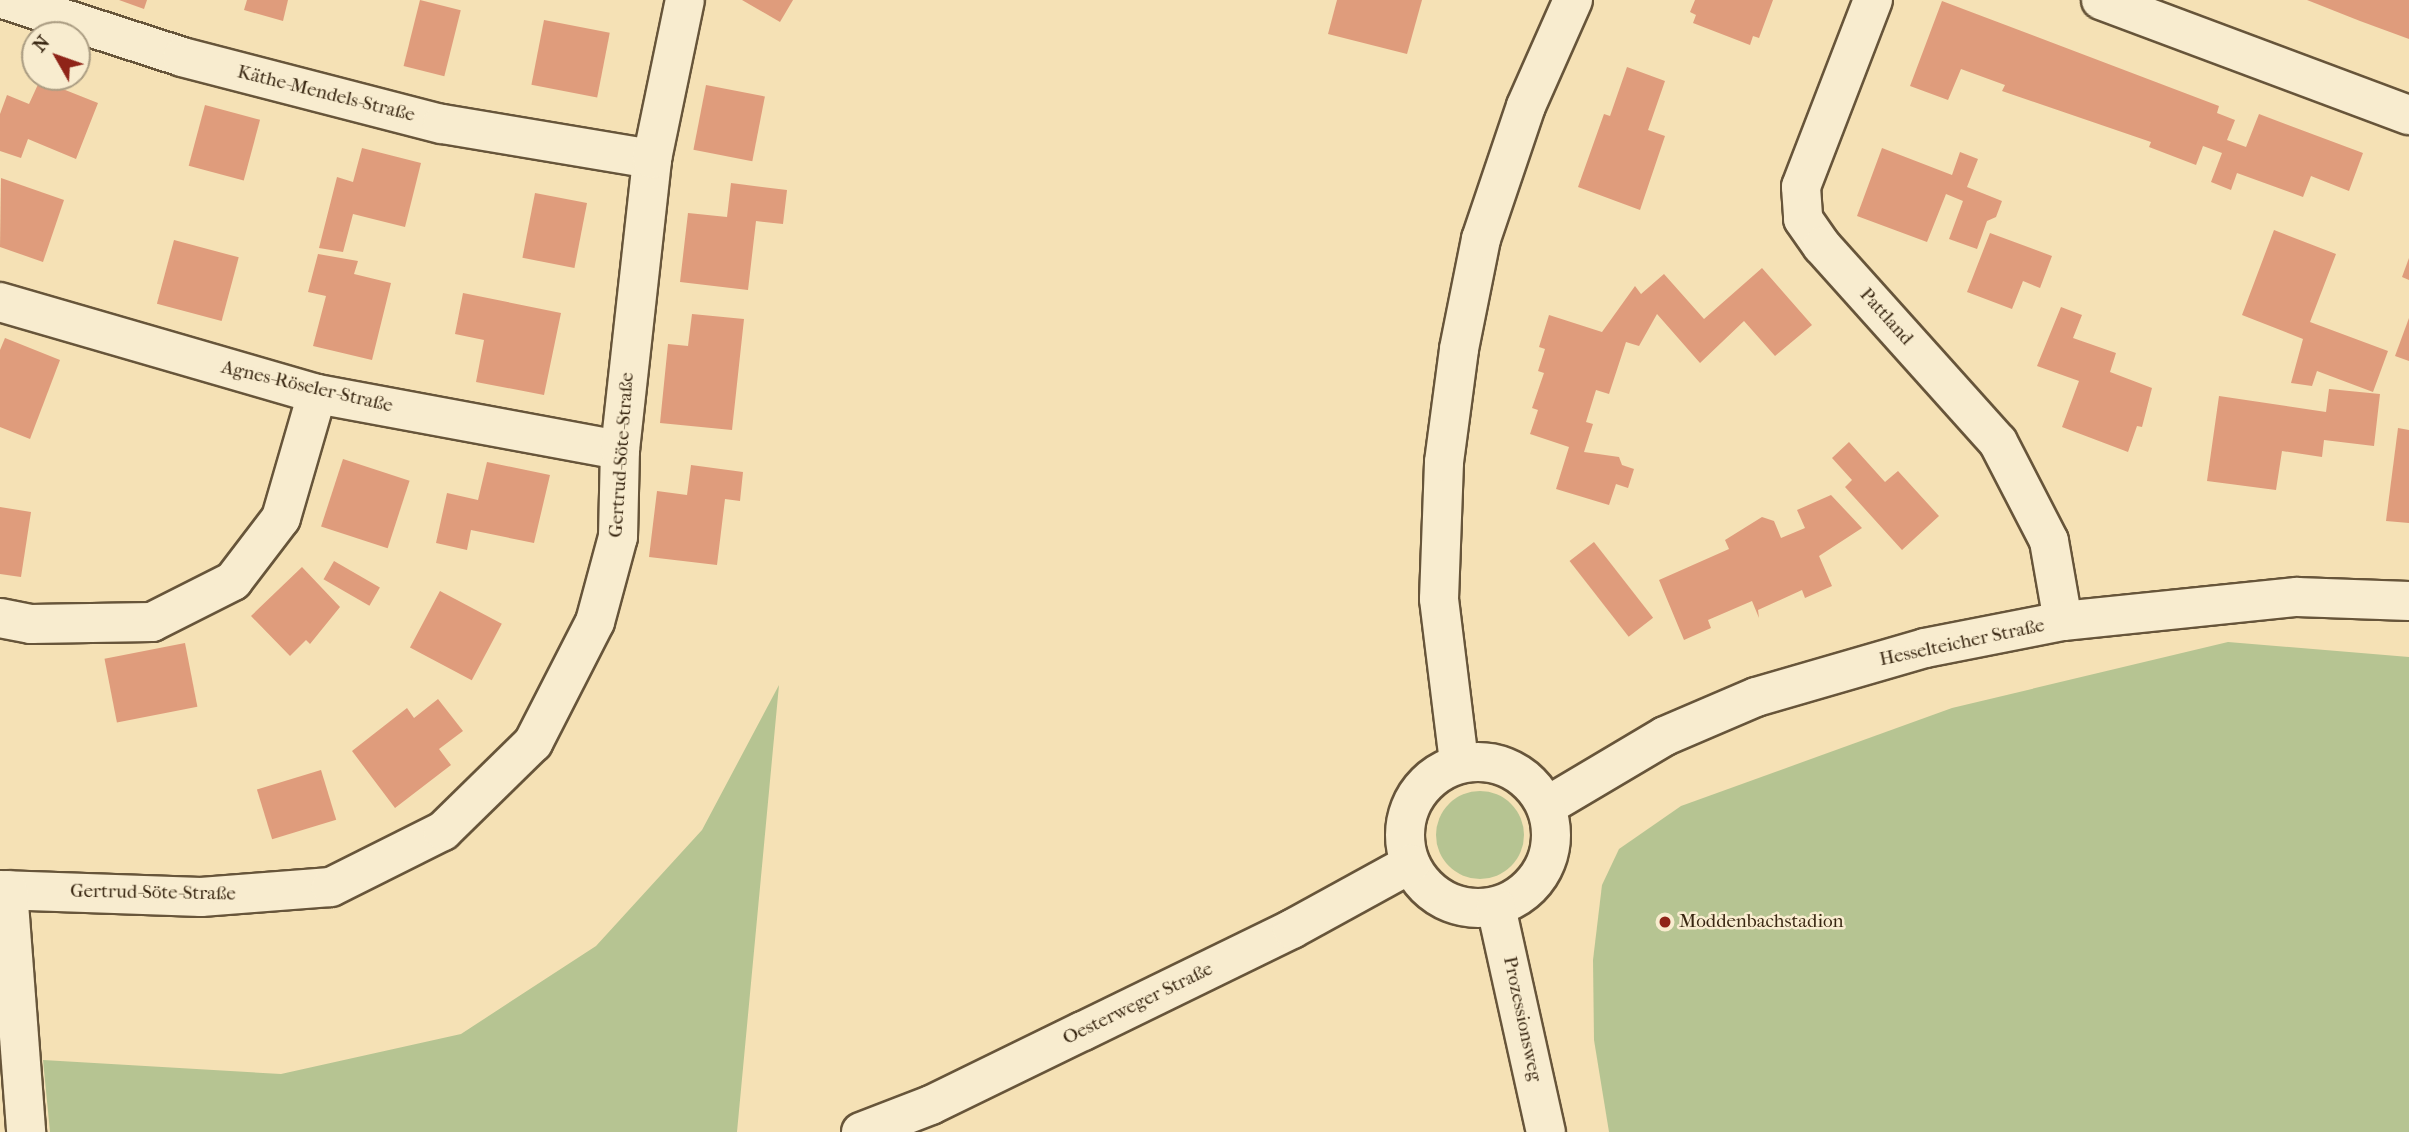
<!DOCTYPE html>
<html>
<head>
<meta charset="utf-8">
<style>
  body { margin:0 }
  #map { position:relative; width:2409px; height:1132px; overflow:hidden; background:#f5e1b5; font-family:"IM FELL French Canon",serif }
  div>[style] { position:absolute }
  .green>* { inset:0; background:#b6c492 }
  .round { border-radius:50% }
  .building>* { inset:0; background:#df9c7c; transform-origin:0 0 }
  .roads { filter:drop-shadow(2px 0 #67553a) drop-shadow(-2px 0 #67553a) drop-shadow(0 2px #67553a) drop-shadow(0 -2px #67553a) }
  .minor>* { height:38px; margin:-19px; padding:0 19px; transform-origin:19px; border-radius:19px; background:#f8eccf }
  .tertiary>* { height:38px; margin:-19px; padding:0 19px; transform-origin:19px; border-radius:19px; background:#f8eccf }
  .tertiary>.ring { margin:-19px; padding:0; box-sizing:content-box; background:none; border:38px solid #f8eccf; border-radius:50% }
  .dots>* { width:19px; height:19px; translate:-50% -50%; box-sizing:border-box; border:4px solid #f8eccf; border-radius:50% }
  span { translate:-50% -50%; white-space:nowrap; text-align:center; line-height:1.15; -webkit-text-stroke:5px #f8eccf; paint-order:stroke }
  .street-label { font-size:19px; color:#382611 }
  .poi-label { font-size:19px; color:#382611 }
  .left { translate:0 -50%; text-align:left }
  .north { position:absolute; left:21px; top:21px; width:70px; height:70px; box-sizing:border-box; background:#f8eccf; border:2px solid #ab9d83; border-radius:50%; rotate:310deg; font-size:19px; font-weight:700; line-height:28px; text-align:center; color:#382611 }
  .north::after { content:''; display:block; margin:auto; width:24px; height:32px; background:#8f2418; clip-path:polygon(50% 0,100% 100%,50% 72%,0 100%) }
</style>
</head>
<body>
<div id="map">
  <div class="green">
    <i style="clip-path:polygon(2228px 642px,2409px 657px,2409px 1132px,1609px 1132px,1594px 1040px,1593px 960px,1602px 885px,1619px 849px,1681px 806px,1952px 708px)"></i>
    <i style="clip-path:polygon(779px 685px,737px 1132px,50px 1132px,43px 1060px,281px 1074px,461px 1034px,596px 946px,702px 830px)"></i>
    <i class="round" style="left:1436px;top:791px;width:88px;height:88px"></i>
  </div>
  <div class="building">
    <i style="clip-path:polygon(119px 0,147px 0,144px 9px)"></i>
    <i style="clip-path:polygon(247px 0,288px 0,283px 21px,244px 10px)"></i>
    <i style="left:420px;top:0;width:42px;height:68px;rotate:14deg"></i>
    <i style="clip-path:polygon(742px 0,793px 0,780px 22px)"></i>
    <i style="clip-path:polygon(1337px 0,1422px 0,1407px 54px,1328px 34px)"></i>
    <i style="clip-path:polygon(1695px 0,1773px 0,1759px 38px,1753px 36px,1750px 45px,1693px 23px,1696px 15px,1690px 12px)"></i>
    <i style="clip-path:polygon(2307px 0,2409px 0,2409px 39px,2360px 21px)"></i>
    <i style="clip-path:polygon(1942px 1px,2219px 106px,2217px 113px,2235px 120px,2227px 140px,2246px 147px,2259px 114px,2363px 153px,2349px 191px,2311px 176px,2303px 197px,2237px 173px,2231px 190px,2211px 182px,2222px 153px,2203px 146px,2196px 165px,2149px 147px,2151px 142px,2002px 91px,2005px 85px,1961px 69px,1948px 100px,1910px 86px)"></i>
    <i style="left:544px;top:20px;width:67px;height:66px;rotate:11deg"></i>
    <i style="clip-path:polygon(1627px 67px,1665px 81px,1648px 130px,1665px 136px,1640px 210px,1578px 187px,1604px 114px,1610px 116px)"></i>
    <i style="clip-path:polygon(40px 80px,98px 103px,76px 159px,28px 139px,21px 158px,0 151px,0 114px,7px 95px,29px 104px)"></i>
    <i style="left:706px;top:85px;width:60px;height:66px;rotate:11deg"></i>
    <i style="left:205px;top:105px;width:57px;height:63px;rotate:15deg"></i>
    <i style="clip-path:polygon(362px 148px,421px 163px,405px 227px,353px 214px,343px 252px,319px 248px,337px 177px,353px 182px)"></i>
    <i style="clip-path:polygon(1882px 148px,1952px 175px,1960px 152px,1978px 159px,1967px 187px,2002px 201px,1996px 217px,1987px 221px,1977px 249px,1949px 239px,1963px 201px,1946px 194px,1927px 242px,1857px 216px)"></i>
    <i style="clip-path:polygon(1px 178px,64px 200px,43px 262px,0 247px)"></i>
    <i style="clip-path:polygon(731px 183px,787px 190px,783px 224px,756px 221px,748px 290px,680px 282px,688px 213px,727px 217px)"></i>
    <i style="left:535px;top:193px;width:53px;height:66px;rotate:11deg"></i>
    <i style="clip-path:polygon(2274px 230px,2336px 254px,2310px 322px,2388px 351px,2373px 392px,2317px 371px,2312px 386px,2291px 383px,2303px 339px,2242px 315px)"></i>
    <i style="clip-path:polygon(1990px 233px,2052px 256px,2040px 288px,2023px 281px,2012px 309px,1967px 292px)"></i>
    <i style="left:174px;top:240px;width:67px;height:66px;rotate:15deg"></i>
    <i style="clip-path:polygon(318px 254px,358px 261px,354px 274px,391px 283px,372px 360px,313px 346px,326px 296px,308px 292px)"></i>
    <i style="clip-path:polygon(2409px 258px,2409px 280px,2402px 277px)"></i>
    <i style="clip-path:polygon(1762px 268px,1812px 325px,1775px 356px,1744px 321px,1700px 363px,1657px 314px,1639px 346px,1626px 342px,1609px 394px,1596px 390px,1586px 422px,1593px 424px,1584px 452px,1619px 457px,1622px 465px,1634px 469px,1628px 488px,1616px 484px,1609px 505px,1556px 489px,1569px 447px,1530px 434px,1538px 410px,1532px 408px,1544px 373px,1538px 371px,1545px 349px,1539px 347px,1549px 315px,1602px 332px,1635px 286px,1641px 294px,1664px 274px,1704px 319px)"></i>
    <i style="clip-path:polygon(463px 293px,561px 313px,544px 395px,476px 382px,484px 340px,455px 334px)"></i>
    <i style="clip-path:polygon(2061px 307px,2082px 315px,2073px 338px,2116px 353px,2110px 372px,2152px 388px,2142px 427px,2137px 426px,2128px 452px,2062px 427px,2079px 381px,2037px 366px)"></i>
    <i style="clip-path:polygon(692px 314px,744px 319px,732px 430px,660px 423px,668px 344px,688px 346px)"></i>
    <i style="clip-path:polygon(2409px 318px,2409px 361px,2395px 356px)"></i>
    <i style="clip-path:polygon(5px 338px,60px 360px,30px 439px,0 427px,0 350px)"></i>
    <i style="clip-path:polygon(2329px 389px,2380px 394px,2374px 446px,2324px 440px,2322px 457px,2282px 451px,2276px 490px,2207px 481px,2219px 396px,2326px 412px)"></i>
    <i style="clip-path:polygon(2398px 428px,2409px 430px,2409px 523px,2386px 521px)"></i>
    <i style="clip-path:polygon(1849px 442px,1885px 482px,1898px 471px,1939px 516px,1902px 550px,1845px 487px,1852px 480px,1832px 458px)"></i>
    <i style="left:343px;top:459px;width:70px;height:71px;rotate:18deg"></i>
    <i style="clip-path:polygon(487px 462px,550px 475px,534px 543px,471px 530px,467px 550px,436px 543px,447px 493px,478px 500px)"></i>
    <i style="clip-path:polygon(691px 465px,743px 472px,740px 501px,725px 499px,717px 565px,649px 557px,657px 491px,687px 495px)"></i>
    <i style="clip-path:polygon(1831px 495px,1862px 528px,1819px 556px,1832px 586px,1805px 598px,1802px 590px,1758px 610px,1759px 618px,1752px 601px,1708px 620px,1711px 628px,1684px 640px,1659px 580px,1729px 549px,1725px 540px,1762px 517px,1774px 521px,1781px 538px,1805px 528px,1797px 510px)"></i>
    <i style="clip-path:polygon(0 507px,31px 512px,21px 577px,0 574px)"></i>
    <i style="left:1594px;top:542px;width:96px;height:31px;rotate:52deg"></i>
    <i style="left:334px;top:561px;width:53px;height:21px;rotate:30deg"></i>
    <i style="clip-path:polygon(302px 567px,340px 607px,310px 644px,306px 640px,290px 656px,251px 616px)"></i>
    <i style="left:440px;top:591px;width:70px;height:64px;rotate:28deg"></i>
    <i style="left:185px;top:643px;width:65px;height:82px;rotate:79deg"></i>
    <i style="clip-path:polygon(438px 699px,463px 731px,439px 749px,451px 765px,395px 808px,352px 751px,407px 708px,414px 718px)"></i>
    <i style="left:321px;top:770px;width:52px;height:67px;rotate:73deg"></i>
  </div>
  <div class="roads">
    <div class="minor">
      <i style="left:6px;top:0;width:185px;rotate:17.9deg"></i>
      <i style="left:182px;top:57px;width:268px;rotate:14.5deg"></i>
      <i style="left:442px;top:124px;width:213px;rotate:9.5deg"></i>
      <i style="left:1873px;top:0;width:200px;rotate:111.1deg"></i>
      <i style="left:1801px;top:187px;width:32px;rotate:86deg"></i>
      <i style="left:1803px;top:219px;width:33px;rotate:55deg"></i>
      <i style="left:1822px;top:246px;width:263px;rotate:48.1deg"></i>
      <i style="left:1998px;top:442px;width:111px;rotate:62.7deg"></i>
      <i style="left:2049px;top:541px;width:81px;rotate:80.1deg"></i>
      <i style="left:2101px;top:0;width:329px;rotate:20.5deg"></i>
      <i style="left:0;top:302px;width:330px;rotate:16.2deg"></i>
      <i style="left:317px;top:394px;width:308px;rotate:10.5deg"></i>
      <i style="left:0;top:618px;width:32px;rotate:11deg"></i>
      <i style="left:31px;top:624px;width:121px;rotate:-0.9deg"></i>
      <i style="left:152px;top:622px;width:91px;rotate:-26.8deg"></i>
      <i style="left:233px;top:581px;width:79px;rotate:-52.7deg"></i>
      <i style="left:281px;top:518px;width:129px;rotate:-73.8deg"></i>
      <i style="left:1547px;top:806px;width:137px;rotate:-30.7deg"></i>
      <i style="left:1665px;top:736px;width:99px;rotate:-23.2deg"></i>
      <i style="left:1756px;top:697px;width:176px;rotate:-16.2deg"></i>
      <i style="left:1925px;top:648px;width:141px;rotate:-11.1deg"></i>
      <i style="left:2063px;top:621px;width:235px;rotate:-5.9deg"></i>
      <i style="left:2297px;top:597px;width:112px;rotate:2deg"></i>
      <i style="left:0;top:890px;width:201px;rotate:2deg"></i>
      <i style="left:201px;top:897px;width:130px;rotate:-4.4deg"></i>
      <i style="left:331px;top:887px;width:125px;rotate:-26.6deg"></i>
      <i style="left:443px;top:831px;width:126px;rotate:-44.4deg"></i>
      <i style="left:533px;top:743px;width:136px;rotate:-62.9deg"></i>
      <i style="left:595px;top:622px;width:88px;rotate:-74.9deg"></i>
      <i style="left:618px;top:537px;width:87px;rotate:-88.7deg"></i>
      <i style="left:620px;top:450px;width:293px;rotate:-83.7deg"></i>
      <i style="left:652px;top:159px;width:162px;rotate:-78.3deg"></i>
      <i style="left:8px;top:890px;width:243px;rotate:85.7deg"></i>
    </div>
    <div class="tertiary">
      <i style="left:1459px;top:762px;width:164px;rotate:-97deg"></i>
      <i style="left:1439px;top:599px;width:137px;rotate:-87.9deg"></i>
      <i style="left:1444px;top:462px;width:114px;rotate:-82.4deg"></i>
      <i style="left:1459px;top:349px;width:112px;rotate:-78.7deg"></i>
      <i style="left:1481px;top:239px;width:140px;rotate:-71.3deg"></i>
      <i style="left:1526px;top:106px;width:116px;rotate:-66.1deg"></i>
      <i class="ring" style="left:1405px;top:762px;width:108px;height:108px"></i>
      <i style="left:1496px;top:907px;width:230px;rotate:77.5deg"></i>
      <i style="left:861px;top:1132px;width:75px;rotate:-21.1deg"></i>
      <i style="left:931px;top:1105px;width:169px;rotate:-26deg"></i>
      <i style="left:1083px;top:1031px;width:233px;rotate:-26deg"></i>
      <i style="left:1292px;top:929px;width:135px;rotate:-28.8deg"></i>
    </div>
  </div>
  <div class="dots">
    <i style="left:1665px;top:922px;background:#8f2418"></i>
  </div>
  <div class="street-label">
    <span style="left:326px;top:94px;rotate:14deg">Käthe-Mendels-Straße</span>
    <span style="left:1886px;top:317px;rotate:48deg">Pattland</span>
    <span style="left:307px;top:387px;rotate:13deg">Agnes-Röseler-Straße</span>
    <span style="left:622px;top:455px;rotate:-86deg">Gertrud-Söte-Straße</span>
    <span style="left:1962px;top:643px;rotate:-12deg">Hesselteicher Straße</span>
    <span style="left:153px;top:893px;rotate:1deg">Gertrud-Söte-Straße</span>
    <span style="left:1138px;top:1004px;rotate:-26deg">Oesterweger Straße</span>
    <span style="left:1522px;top:1019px;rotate:78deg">Prozessionsweg</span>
  </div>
  <div class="poi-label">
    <span class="left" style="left:1679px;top:922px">Moddenbachstadion</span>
  </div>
  <div class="north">N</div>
</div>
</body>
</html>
